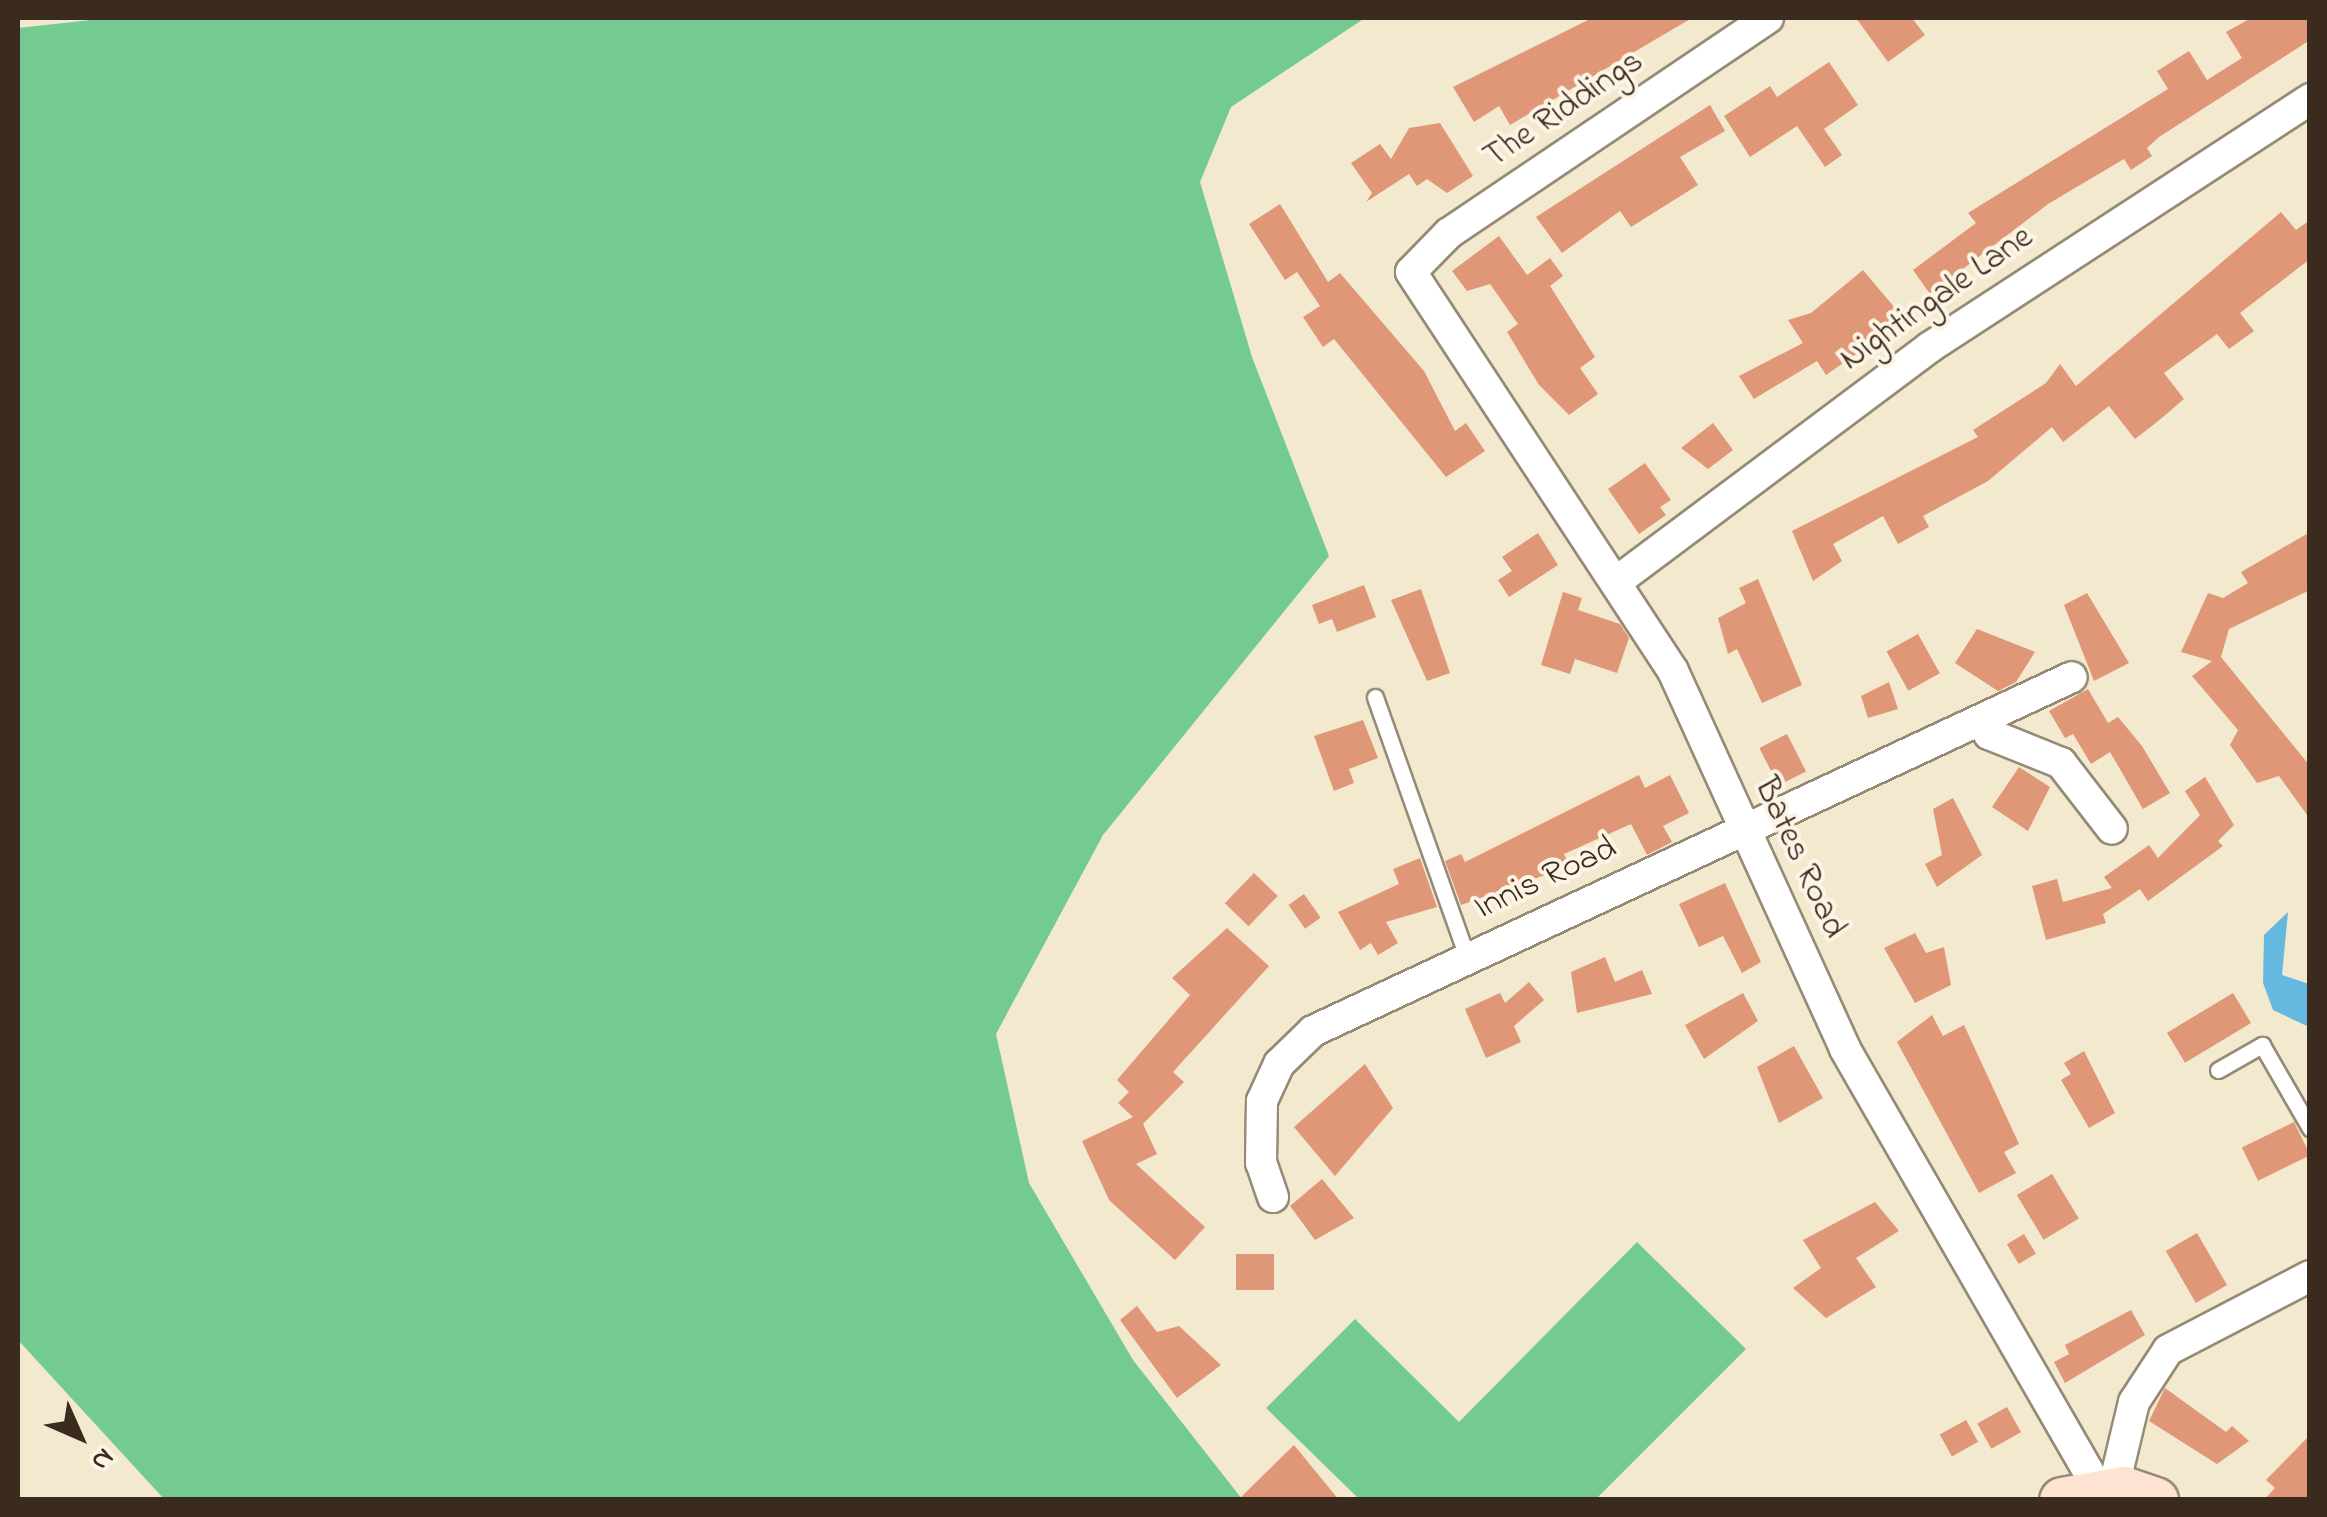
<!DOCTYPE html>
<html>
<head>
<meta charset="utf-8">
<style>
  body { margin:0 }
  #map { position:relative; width:2327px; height:1517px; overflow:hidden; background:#f2e9cf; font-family:"Indie Flower",sans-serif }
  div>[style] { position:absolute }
  .green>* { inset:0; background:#74cb91 }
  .water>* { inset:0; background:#65b9e1 }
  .building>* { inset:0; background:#df9777; transform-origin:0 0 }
  .roads { filter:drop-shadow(2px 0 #968a76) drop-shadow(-2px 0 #968a76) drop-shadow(0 2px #968a76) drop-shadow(0 -2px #968a76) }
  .lane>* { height:15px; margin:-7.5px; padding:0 7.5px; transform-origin:7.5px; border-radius:7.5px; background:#fff }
  .street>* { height:30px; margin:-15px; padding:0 15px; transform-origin:15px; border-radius:15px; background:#fff }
  .secondary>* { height:45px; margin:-22.5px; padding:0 22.5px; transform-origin:22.5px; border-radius:22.5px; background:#fee3d2 }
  span { translate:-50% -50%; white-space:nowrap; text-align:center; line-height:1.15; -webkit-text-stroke:8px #fcf5e5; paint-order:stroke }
  .street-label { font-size:35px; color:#3b2a1e }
  .frame { position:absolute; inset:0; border:20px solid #3b2a1e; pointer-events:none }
  .north { position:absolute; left:30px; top:1387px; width:100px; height:100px; -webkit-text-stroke:8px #fcf5e5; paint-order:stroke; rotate:135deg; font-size:28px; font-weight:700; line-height:40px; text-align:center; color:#3b2a1e }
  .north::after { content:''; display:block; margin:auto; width:35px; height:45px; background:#3b2a1e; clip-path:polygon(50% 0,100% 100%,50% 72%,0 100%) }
</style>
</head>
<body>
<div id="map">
  <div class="green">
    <i style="clip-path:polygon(109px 18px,1365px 18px,1231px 107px,1200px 182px,1252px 357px,1329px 556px,1103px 835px,996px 1034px,1029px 1183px,1133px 1360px,1242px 1499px,164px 1499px,18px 1340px,18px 28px)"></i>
    <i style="clip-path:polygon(1637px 1242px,1746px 1349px,1596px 1499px,1359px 1499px,1266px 1408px,1355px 1319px,1459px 1422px)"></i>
  </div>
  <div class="water">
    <i style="clip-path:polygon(2288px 912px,2282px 975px,2309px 984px,2309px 1027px,2273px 1010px,2263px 983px,2264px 935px)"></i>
  </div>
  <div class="building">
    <i style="clip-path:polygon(1592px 18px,1692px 18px,1510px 125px,1499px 106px,1474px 122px,1453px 87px)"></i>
    <i style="clip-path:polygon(1856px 18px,1912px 18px,1925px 35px,1888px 62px)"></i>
    <i style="clip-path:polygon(2251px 18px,2310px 18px,2310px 40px,2159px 137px,2147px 148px,2152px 156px,2131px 170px,2124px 159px,2048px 204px,1930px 294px,1913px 270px,1976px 223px,1968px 213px,2168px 89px,2157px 71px,2189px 51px,2207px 80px,2242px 58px,2226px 32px)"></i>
    <i style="clip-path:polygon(1829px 62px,1858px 105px,1824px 129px,1842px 155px,1825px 167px,1797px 126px,1750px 157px,1724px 116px,1770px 86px,1777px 97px)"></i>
    <i style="clip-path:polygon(1710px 105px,1725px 131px,1680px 157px,1698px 185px,1631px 227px,1620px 211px,1562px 253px,1536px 217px)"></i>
    <i style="clip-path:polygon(1440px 123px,1473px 176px,1447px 193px,1427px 179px,1417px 186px,1409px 174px,1366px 202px,1372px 193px,1351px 163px,1380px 144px,1391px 159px,1409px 128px)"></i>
    <i style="clip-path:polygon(1280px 204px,1328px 282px,1340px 273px,1424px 371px,1455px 431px,1466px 423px,1485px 451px,1446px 477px,1334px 339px,1323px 347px,1303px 317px,1320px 306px,1297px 272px,1285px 280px,1249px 224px)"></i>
    <i style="clip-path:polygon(2281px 212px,2296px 230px,2310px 220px,2310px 259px,2240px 313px,2254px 331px,2229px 349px,2217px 334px,2164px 373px,2184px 399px,2157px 422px,2135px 439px,2109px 406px,2063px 442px,2052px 427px,1988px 481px,1923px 516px,1929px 527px,1898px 544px,1883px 516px,1833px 544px,1842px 561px,1813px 581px,1792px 531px,1978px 437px,1973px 430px,2046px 383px,2060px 364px,2076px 386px)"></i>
    <i style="clip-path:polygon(1499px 236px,1527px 275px,1550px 258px,1563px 276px,1550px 286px,1595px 357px,1580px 368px,1598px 394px,1569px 415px,1539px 385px,1507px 332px,1518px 324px,1490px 284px,1467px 291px,1452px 271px)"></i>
    <i style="clip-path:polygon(1863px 270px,1905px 320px,1826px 375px,1817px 361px,1754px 399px,1739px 376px,1803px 343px,1788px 320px,1811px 313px)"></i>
    <i style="clip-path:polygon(1713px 423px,1733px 450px,1708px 469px,1681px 448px)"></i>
    <i style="clip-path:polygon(1645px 463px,1671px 500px,1660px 507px,1666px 515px,1639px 534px,1608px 489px)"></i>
    <i style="clip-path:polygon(2310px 532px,2310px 590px,2229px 629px,2221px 657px,2310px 766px,2310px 819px,2279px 776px,2257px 783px,2230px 745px,2238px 730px,2192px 676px,2212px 661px,2181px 652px,2208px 593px,2223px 598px,2248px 583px,2241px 572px)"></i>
    <i style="clip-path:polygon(1538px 533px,1558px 565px,1509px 597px,1498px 580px,1512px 571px,1502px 557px)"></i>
    <i style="clip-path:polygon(1758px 579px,1802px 685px,1762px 703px,1737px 649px,1728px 654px,1718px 618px,1746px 603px,1739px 588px)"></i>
    <i style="clip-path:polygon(1364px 585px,1376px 617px,1337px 632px,1332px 619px,1319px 624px,1312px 605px)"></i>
    <i style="clip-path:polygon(1421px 589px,1450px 673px,1427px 681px,1391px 600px)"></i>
    <i style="clip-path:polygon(1563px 592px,1582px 598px,1578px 610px,1620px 624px,1629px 638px,1617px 673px,1575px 659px,1570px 674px,1541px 665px)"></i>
    <i style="clip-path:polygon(2087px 593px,2129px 663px,2094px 681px,2064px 605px)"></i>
    <i style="clip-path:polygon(1977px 629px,2035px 652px,2016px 682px,1998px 691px,1955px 663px)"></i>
    <i style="left:1918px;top:634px;width:45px;height:36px;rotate:61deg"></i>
    <i style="clip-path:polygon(1889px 682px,1898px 709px,1868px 718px,1861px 696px)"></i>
    <i style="clip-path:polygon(2088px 689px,2108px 723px,2118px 717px,2142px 746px,2170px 793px,2143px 809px,2110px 752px,2091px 764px,2073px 734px,2065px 738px,2049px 711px)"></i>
    <i style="clip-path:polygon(1363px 720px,1378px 758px,1349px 769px,1354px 783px,1334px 791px,1314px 736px)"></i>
    <i style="left:1787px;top:734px;width:42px;height:31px;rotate:63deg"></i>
    <i style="clip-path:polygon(2019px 767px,2050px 787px,2028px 831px,1992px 807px)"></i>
    <i style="clip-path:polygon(1639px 775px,1645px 788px,1670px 775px,1689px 813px,1663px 826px,1672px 842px,1647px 855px,1631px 824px,1564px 854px,1570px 866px,1461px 905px,1445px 861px,1461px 854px,1465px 862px)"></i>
    <i style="clip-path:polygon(2205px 777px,2234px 825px,2218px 841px,2223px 846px,2148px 901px,2140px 889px,2103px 914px,2106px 923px,2046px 940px,2032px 886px,2057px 879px,2063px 902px,2112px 888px,2104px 877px,2149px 845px,2158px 858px,2200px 815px,2185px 791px)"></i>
    <i style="clip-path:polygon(1953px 798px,1982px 855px,1937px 887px,1925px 864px,1942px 855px,1933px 809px)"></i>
    <i style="clip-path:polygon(1420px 858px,1437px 907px,1386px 922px,1398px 943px,1378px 955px,1371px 943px,1360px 950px,1338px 912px,1399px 884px,1393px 869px)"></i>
    <i style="left:1254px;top:873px;width:33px;height:42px;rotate:44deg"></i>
    <i style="clip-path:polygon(1725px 883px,1761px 962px,1742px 973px,1723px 936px,1699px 947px,1679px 904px)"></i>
    <i style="left:1304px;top:894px;width:29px;height:19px;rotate:55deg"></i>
    <i style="clip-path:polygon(1227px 928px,1269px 966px,1173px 1072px,1184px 1082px,1143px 1124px,1157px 1154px,1136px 1164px,1205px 1227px,1175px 1260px,1109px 1200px,1082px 1141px,1133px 1117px,1118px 1103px,1129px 1092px,1117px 1080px,1190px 995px,1172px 978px)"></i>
    <i style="clip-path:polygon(1915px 933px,1926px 953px,1944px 947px,1951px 985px,1915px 1003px,1884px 948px)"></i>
    <i style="clip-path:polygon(1605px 957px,1615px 982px,1642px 970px,1652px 994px,1577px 1013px,1571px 972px)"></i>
    <i style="clip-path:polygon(1529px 982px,1544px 1000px,1514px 1026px,1521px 1042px,1486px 1058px,1465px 1009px,1500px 993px,1505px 1003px)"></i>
    <i style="clip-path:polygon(1743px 993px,1758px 1021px,1704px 1059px,1685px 1025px)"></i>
    <i style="left:2233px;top:993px;width:35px;height:77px;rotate:59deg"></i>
    <i style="clip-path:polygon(1932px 1015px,1943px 1036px,1964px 1025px,2019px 1144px,2004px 1152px,2016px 1173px,1979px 1193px,1897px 1042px)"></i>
    <i style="clip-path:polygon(1794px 1046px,1823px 1098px,1779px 1123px,1757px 1067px)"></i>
    <i style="clip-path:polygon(2084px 1051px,2115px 1113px,2089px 1128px,2061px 1080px,2071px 1074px,2064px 1063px)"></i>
    <i style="clip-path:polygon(1365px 1064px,1393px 1108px,1335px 1176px,1294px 1127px)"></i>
    <i style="left:2294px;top:1122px;width:37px;height:58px;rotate:64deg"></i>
    <i style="left:2052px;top:1174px;width:52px;height:41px;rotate:59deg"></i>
    <i style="clip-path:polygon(1322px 1179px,1354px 1218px,1315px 1240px,1290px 1206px)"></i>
    <i style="clip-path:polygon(1875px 1202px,1899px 1231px,1856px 1258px,1876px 1287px,1826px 1318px,1793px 1288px,1821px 1268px,1803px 1240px)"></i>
    <i style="left:2197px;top:1233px;width:60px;height:36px;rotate:60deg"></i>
    <i style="left:2024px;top:1234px;width:23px;height:20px;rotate:59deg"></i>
    <i style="left:1274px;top:1254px;width:36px;height:38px;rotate:90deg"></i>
    <i style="clip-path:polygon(1137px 1306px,1157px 1332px,1179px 1326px,1221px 1365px,1177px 1398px,1120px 1320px)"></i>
    <i style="clip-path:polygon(2131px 1310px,2145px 1335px,2065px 1383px,2054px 1362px,2069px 1354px,2065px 1345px)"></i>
    <i style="clip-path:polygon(2165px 1388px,2226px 1432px,2232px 1426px,2249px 1441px,2217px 1464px,2149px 1421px)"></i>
    <i style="left:2007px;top:1407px;width:29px;height:34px;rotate:61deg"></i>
    <i style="left:1966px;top:1420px;width:25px;height:30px;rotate:61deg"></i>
    <i style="clip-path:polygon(2310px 1435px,2310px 1500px,2264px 1500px,2275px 1488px,2266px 1480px)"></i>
    <i style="clip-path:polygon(1294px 1445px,1339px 1500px,1238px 1500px)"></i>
  </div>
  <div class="roads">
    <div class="lane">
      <i style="left:1375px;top:697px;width:276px;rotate:70.5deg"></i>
      <i style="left:2218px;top:1070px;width:51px;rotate:-29.6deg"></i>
      <i style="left:2262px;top:1045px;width:96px;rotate:60deg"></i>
    </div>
    <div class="street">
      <i style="left:1768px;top:18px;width:385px;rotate:146deg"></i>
      <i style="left:1449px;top:233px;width:54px;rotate:134.3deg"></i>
      <i style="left:1411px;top:272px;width:477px;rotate:56.7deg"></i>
      <i style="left:1673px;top:671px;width:415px;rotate:65.5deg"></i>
      <i style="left:1845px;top:1049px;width:509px;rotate:60.06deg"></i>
      <i style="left:1620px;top:579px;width:387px;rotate:-36.8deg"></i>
      <i style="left:1930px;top:347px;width:454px;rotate:-33.1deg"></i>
      <i style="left:1982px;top:722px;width:14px;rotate:60deg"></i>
      <i style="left:1989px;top:734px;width:78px;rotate:21.9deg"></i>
      <i style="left:2061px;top:763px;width:83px;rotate:52.3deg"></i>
      <i style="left:1273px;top:1197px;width:36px;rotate:-109deg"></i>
      <i style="left:1261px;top:1163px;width:62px;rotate:-89.1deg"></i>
      <i style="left:1262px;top:1101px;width:41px;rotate:-65.3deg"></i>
      <i style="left:1279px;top:1064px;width:47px;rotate:-44.1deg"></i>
      <i style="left:1313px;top:1031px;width:837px;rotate:-25deg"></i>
      <i style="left:2113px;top:1490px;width:90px;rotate:-76.6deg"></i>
      <i style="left:2134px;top:1402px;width:62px;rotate:-56.8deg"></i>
      <i style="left:2168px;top:1350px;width:160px;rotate:-27.5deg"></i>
    </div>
    <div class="secondary">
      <i style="left:2062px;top:1500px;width:62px;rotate:-10.2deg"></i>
      <i style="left:2123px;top:1489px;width:34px;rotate:19deg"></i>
    </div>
  </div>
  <div class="street-label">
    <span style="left:1564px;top:110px;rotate:-34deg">The Riddings</span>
    <span style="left:1937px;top:299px;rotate:-35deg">Nightingale Lane</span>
    <span style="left:1799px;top:858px;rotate:65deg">Bates Road</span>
    <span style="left:1546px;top:879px;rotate:-25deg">Innis Road</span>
  </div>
  <div class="frame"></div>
  <div class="north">N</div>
</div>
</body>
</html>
